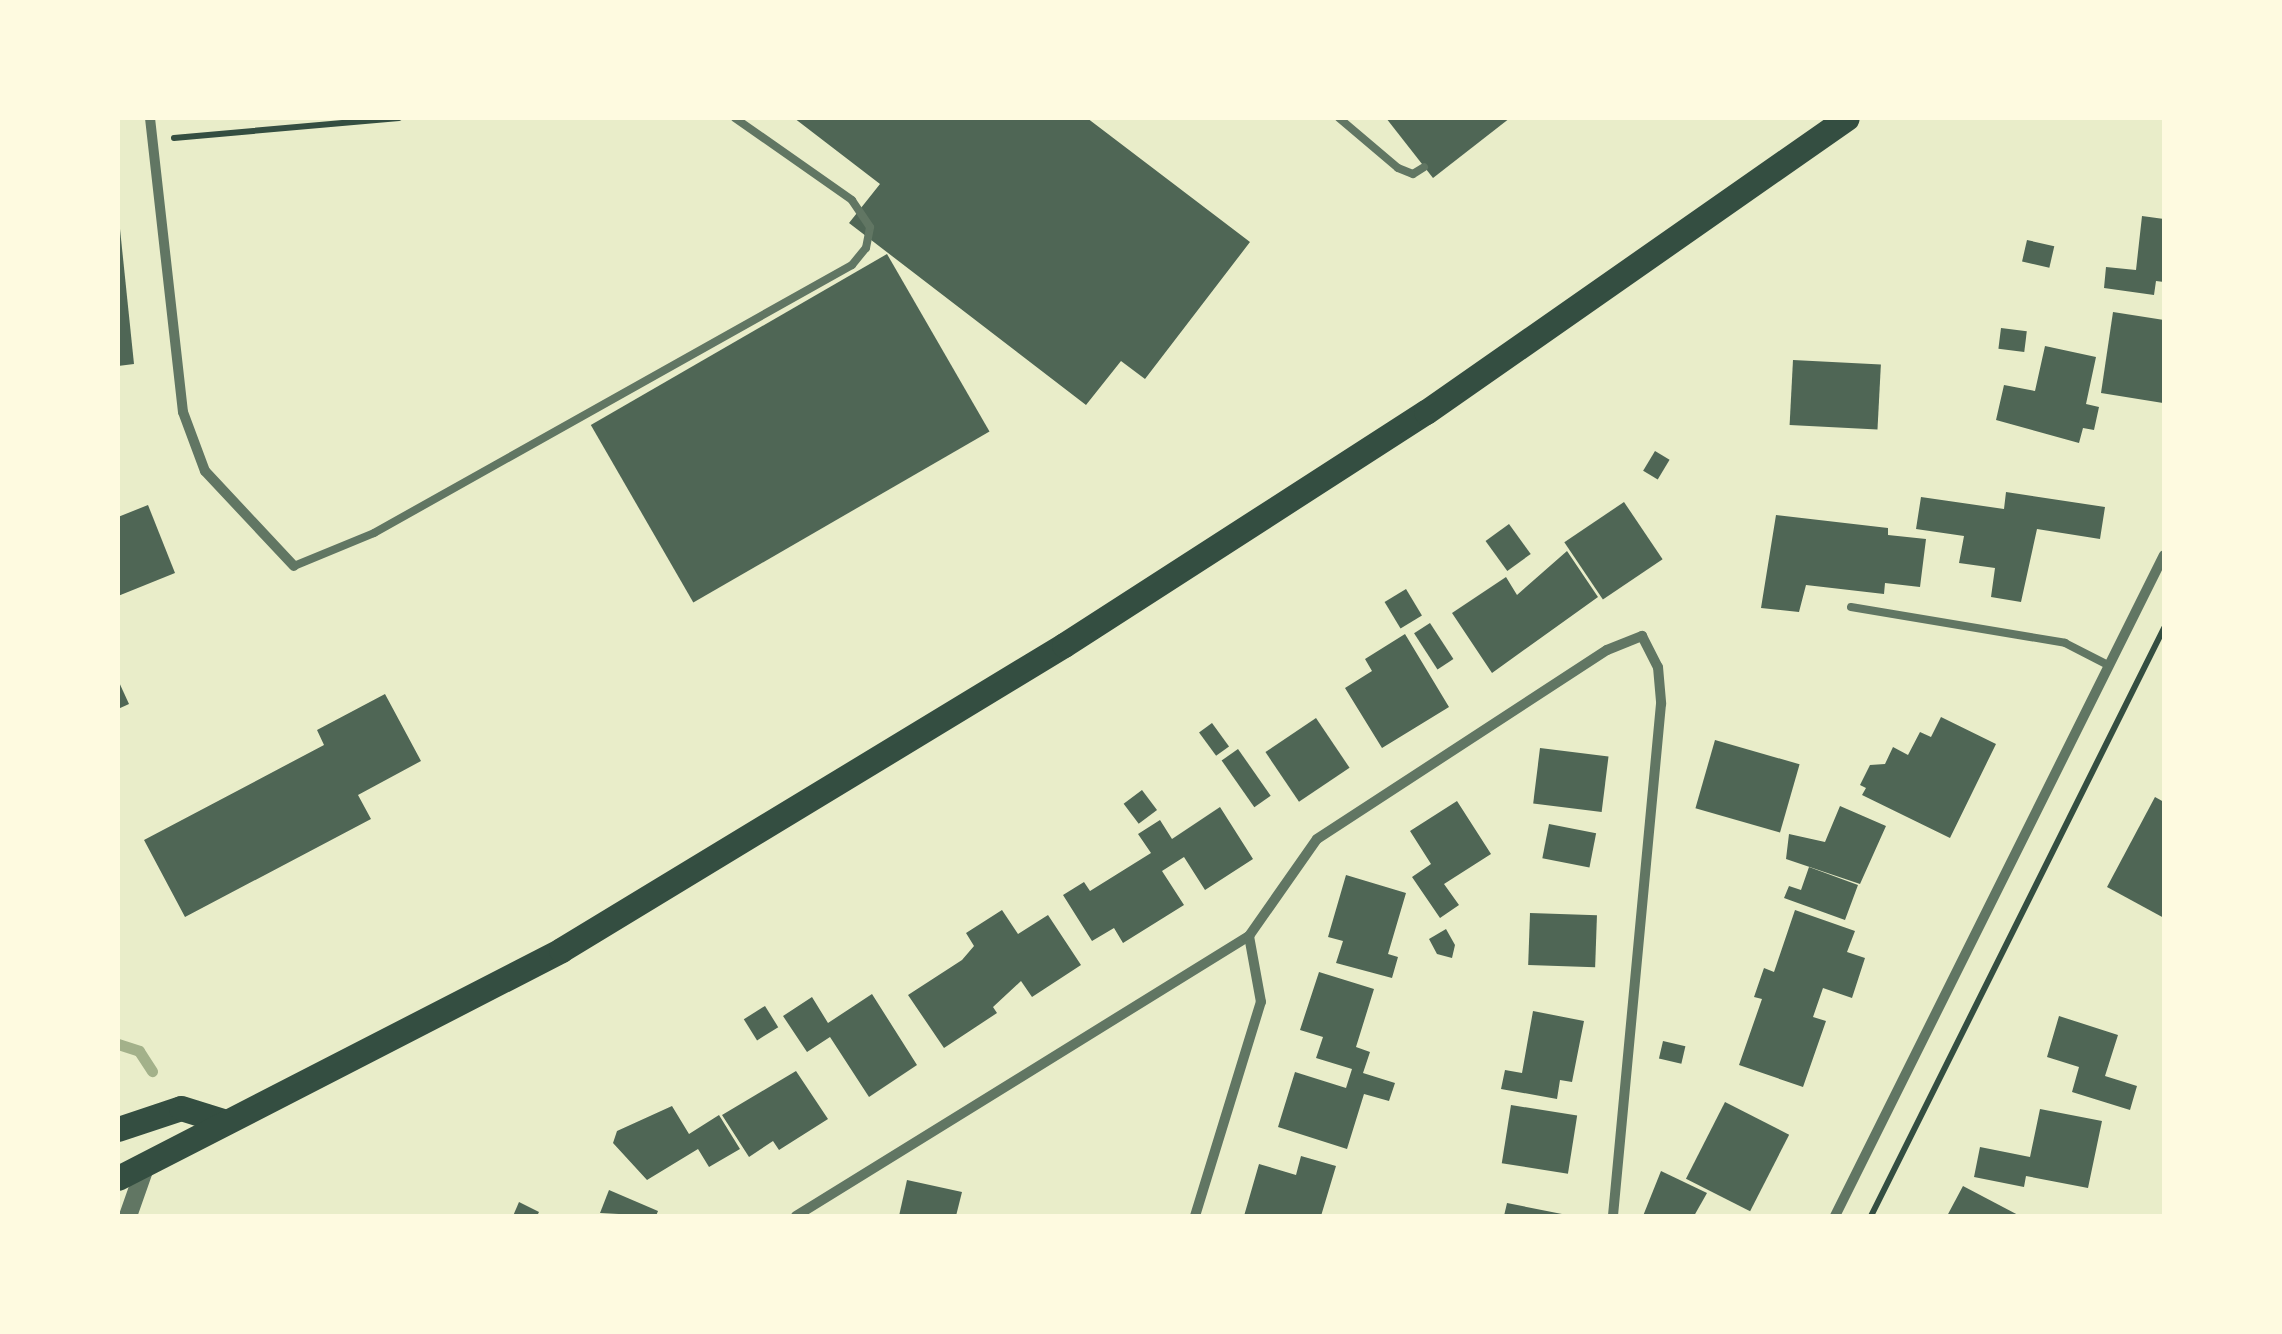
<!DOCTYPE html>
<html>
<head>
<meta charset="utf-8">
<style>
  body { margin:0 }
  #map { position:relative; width:2282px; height:1334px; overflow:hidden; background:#e9edc9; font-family:Helvetica,sans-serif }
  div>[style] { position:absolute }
  .stream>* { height:11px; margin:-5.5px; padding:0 5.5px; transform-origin:5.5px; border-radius:5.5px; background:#a3b18a }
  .building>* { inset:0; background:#4f6655; transform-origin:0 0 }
  .path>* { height:6px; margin:-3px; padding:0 3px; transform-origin:3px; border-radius:3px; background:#344e41 }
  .service>* { height:8px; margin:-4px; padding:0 4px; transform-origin:4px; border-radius:4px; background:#617663 }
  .minor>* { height:10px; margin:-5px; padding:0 5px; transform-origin:5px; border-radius:5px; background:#617663 }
  .tertiary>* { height:18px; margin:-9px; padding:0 9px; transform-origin:9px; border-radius:9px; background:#617663 }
  .primary>* { height:25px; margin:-12.5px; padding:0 12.5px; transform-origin:12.5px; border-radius:12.5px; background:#344e41 }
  span { translate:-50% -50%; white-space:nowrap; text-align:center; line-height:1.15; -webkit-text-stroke:10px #fefae0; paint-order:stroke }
  .frame { position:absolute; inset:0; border:120px solid #fefae0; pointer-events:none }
</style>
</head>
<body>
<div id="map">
  <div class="stream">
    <i style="left:118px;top:1044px;width:22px;rotate:18deg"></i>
    <i style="left:139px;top:1051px;width:24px;rotate:57deg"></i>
  </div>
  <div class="building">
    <i style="clip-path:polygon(794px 118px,1087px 118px,1250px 242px,1145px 379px,1121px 361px,1086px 405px,849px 223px,880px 184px)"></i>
    <i style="clip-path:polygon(1386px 118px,1510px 118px,1433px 178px)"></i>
    <i style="clip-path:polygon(2142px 216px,2164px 219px,2164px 282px,2156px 281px,2154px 295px,2104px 288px,2106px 267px,2136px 270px)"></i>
    <i style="clip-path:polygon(120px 229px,134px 364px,118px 366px,118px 230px)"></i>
    <i style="left:2027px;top:240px;width:28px;height:22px;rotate:13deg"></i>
    <i style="left:887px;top:254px;width:205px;height:342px;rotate:60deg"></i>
    <i style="clip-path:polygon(2113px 312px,2164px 320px,2163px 403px,2101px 393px)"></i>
    <i style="left:2001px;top:328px;width:26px;height:21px;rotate:7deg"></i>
    <i style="clip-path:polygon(2045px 346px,2096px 357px,2086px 404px,2099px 407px,2094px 430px,2083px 428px,2079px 443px,1996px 420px,2004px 385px,2035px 391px)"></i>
    <i style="left:1793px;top:360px;width:88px;height:65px;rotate:3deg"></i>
    <i style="left:1655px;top:451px;width:17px;height:23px;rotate:31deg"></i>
    <i style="clip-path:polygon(2006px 492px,2105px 507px,2100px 539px,2037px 529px,2021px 602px,1991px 597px,1995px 568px,1959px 563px,1964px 536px,1916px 529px,1921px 497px,2004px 509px)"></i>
    <i style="left:1624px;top:502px;width:69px;height:72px;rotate:56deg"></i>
    <i style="clip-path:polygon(148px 505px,175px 573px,118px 596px,118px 517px)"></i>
    <i style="clip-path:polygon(1776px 515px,1888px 528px,1888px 535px,1926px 539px,1920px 587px,1885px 583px,1884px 594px,1806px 585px,1799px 612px,1761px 608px)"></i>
    <i style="left:1509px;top:524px;width:37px;height:29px;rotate:54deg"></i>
    <i style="clip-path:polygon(1567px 551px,1598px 597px,1492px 673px,1452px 613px,1506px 577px,1517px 595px)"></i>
    <i style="left:1406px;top:589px;width:31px;height:25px;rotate:59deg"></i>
    <i style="left:1430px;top:623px;width:43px;height:19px;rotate:57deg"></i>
    <i style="clip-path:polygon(1405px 634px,1449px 707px,1382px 748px,1345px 688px,1372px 671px,1365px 659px)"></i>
    <i style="clip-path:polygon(118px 680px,129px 704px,118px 709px)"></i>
    <i style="clip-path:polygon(385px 694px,421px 761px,358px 795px,371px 819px,185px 917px,144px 840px,324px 745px,317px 730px)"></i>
    <i style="clip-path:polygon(1941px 717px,1996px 744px,1950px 838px,1862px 795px,1866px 788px,1860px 785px,1870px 765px,1885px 764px,1893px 747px,1908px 755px,1920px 732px,1931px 737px)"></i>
    <i style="left:1316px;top:718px;width:60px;height:61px;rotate:56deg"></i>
    <i style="left:1212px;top:723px;width:29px;height:16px;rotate:54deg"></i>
    <i style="left:1715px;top:740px;width:88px;height:71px;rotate:16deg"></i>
    <i style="left:1540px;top:748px;width:69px;height:56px;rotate:7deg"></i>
    <i style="left:1238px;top:749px;width:57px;height:20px;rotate:55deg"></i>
    <i style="left:1142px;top:790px;width:25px;height:23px;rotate:53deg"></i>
    <i style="clip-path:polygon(2155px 797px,2164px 802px,2164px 918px,2107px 887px)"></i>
    <i style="clip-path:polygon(1457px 801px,1491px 854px,1444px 884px,1459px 905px,1440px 918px,1412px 877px,1431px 864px,1410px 831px)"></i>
    <i style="clip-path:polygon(1840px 806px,1886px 826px,1860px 884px,1786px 859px,1789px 834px,1825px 842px)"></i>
    <i style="clip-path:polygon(1220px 807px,1253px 859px,1205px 890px,1184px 857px,1162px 871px,1184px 905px,1123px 943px,1114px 928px,1092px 941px,1063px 895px,1084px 882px,1090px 891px,1151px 853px,1138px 834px,1160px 820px,1172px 839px)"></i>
    <i style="left:1549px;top:824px;width:48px;height:35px;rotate:11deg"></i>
    <i style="clip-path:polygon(1809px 867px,1858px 885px,1845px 920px,1784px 898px,1789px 886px,1801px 890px)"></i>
    <i style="clip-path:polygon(1346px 875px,1406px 893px,1388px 954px,1398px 957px,1392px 978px,1336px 963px,1343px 941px,1328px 937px)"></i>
    <i style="clip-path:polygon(1002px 910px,1018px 934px,1048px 915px,1081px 965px,1032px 997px,1021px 981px,993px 1007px,997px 1013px,944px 1048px,908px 995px,962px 960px,974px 946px,966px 933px)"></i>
    <i style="clip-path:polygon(1795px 910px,1855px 931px,1847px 952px,1865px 958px,1852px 998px,1823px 988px,1813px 1017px,1826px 1021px,1803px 1087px,1739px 1065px,1762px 999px,1754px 997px,1764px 968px,1774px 972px)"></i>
    <i style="left:1530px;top:913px;width:67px;height:52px;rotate:2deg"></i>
    <i style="clip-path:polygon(1446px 929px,1455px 945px,1452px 958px,1437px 954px,1429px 939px)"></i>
    <i style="clip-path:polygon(1319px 972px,1374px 989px,1356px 1047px,1370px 1052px,1363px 1073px,1395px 1083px,1389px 1101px,1364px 1094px,1347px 1149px,1278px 1127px,1295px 1072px,1346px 1088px,1352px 1069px,1316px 1058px,1323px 1037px,1300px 1030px)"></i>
    <i style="clip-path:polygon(872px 994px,917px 1065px,869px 1097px,830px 1037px,807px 1052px,783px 1016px,812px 997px,828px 1023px)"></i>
    <i style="left:765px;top:1006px;width:25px;height:25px;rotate:58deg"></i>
    <i style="clip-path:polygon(1533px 1011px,1584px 1021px,1572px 1082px,1560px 1080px,1557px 1099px,1501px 1089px,1505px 1070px,1522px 1073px)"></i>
    <i style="clip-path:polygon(2059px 1016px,2118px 1035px,2105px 1076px,2137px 1086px,2130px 1110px,2072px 1092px,2079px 1067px,2047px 1057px)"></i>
    <i style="left:1663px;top:1041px;width:23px;height:18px;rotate:13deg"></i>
    <i style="clip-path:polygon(796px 1071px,828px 1119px,779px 1150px,773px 1141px,749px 1157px,722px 1115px)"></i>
    <i style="left:1725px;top:1102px;width:72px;height:86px;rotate:27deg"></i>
    <i style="left:1511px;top:1105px;width:67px;height:59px;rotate:9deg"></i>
    <i style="clip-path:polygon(672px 1106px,689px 1134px,719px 1115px,740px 1149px,709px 1167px,698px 1149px,647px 1180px,613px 1143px,617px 1131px)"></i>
    <i style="clip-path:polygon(2040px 1109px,2102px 1121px,2088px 1188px,2026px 1176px,2024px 1187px,1974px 1177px,1980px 1147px,2030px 1157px)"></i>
    <i style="clip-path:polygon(1301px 1156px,1336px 1166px,1321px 1216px,1244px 1216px,1259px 1164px,1296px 1175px)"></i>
    <i style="clip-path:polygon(1661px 1171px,1707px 1193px,1694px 1216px,1643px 1216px)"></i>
    <i style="clip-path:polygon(907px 1180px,962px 1192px,956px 1216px,899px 1216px)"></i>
    <i style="clip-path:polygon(1963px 1186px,2020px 1216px,1947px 1216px)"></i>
    <i style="clip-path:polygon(609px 1190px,658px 1211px,656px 1216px,600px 1213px)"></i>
    <i style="clip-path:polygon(519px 1202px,539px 1212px,537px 1216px,513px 1216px)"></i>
    <i style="clip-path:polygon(1507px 1203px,1567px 1215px,1567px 1216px,1504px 1216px)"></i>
  </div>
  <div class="path">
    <i style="left:174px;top:138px;width:226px;rotate:-5.1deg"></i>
    <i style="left:1871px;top:1216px;width:657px;rotate:-63.51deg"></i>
  </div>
  <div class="service">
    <i style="left:1339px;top:118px;width:77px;rotate:40.3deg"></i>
    <i style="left:1398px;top:168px;width:16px;rotate:22deg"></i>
    <i style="left:1413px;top:174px;width:13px;rotate:-32deg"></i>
    <i style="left:294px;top:566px;width:87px;rotate:-22.4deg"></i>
    <i style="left:374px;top:533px;width:548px;rotate:-29.28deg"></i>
    <i style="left:852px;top:265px;width:22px;rotate:-51deg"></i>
    <i style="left:866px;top:248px;width:21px;rotate:-79deg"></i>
    <i style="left:870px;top:227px;width:32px;rotate:-124deg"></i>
    <i style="left:852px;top:200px;width:143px;rotate:-145deg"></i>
    <i style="left:1851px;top:607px;width:217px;rotate:9.5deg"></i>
    <i style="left:2065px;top:643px;width:48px;rotate:27.1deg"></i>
  </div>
  <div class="minor">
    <i style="left:150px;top:118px;width:296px;rotate:83.6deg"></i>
    <i style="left:183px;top:412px;width:63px;rotate:69.6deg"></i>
    <i style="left:205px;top:471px;width:130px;rotate:46.9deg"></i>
    <i style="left:796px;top:1216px;width:533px;rotate:-31.72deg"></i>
    <i style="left:1195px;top:1216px;width:224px;rotate:-72.9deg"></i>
    <i style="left:1261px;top:1002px;width:67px;rotate:-100.3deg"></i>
    <i style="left:1249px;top:936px;width:118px;rotate:-55deg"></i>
    <i style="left:1317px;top:839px;width:346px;rotate:-33.1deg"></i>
    <i style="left:1607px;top:650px;width:38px;rotate:-22deg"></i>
    <i style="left:1642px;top:636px;width:35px;rotate:63deg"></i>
    <i style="left:1658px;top:667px;width:37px;rotate:85deg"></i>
    <i style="left:1661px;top:704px;width:514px;rotate:95.36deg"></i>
    <i style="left:1835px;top:1216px;width:738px;rotate:-63.54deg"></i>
  </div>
  <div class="tertiary">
    <i style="left:128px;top:1216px;width:54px;rotate:-70.6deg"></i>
  </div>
  <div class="primary">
    <i style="left:118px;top:1129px;width:66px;rotate:-18.4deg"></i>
    <i style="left:181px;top:1108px;width:47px;rotate:17.3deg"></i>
    <i style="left:118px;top:1178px;width:498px;rotate:-27.2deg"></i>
    <i style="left:561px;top:950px;width:588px;rotate:-31.23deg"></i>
    <i style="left:1064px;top:645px;width:431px;rotate:-32.8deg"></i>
    <i style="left:1426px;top:412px;width:513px;rotate:-34.93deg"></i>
  </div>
  <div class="frame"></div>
</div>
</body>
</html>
